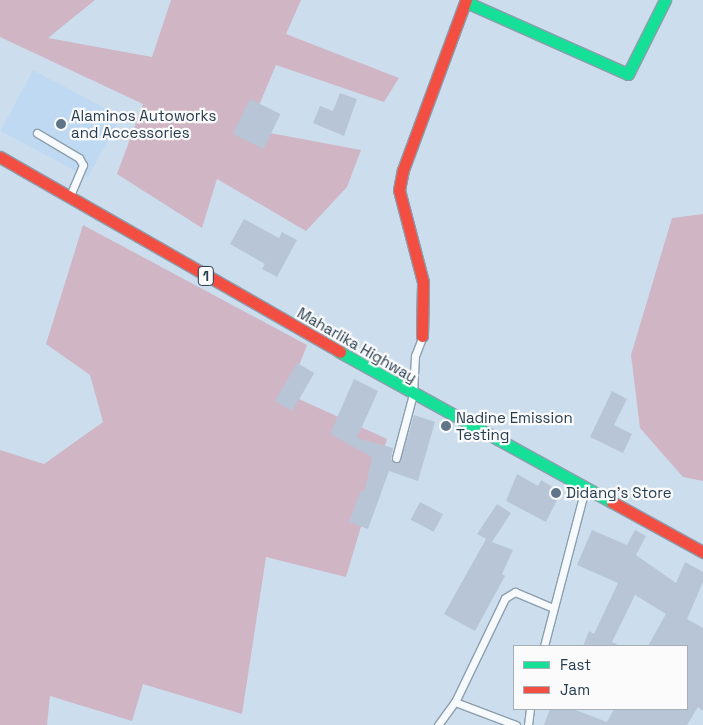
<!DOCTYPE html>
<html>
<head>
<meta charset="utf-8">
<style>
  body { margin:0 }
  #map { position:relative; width:703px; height:725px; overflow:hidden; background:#ccdeee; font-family:"Space Grotesk",sans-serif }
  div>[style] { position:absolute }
  .built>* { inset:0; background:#bed9f1; transform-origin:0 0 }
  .forest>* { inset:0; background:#d0b5c4 }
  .building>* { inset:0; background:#b7c5d7; transform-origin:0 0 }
  .roads { filter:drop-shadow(1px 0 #8c9ead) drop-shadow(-1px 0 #8c9ead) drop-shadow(0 1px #8c9ead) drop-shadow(0 -1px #8c9ead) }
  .lane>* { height:7px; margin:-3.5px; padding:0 3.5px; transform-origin:3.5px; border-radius:3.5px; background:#f7fafc }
  .fast>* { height:11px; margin:-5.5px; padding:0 5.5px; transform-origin:5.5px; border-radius:5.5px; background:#16e098 }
  .jam>* { height:11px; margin:-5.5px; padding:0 5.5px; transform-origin:5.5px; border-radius:5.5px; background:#f24e42 }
  .dots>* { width:14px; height:14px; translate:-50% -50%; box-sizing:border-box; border:2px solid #fbfbfb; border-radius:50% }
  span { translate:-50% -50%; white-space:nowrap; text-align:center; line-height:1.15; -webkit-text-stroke:4.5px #fbfbfb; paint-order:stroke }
  .shield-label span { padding:1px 4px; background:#fbfbfb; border:1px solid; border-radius:4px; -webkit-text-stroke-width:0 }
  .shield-label { font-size:14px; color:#263c4f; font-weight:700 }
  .poi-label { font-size:15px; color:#263c4f }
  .left { translate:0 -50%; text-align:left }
  .street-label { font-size:15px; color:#263c4f }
  .legend { position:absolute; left:513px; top:645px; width:175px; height:65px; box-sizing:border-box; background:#fbfbfb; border:1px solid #a6afb6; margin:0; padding:6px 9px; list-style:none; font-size:15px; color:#263c4f }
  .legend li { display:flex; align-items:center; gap:10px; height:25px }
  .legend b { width:25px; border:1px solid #a6afb6 }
</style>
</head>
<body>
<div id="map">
  <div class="built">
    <i style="left:33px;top:70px;width:99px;height:69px;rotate:28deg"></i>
  </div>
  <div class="forest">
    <i style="clip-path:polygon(0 0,95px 0,48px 38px,152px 57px,171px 0,301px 0,286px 34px,399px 78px,384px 102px,276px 65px,249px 129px,361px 150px,347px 187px,306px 231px,217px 179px,202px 228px,117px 174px,143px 104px,0 37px)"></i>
    <i style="clip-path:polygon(703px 214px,703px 481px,683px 477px,640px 428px,631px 355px,672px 218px)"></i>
    <i style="clip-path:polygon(83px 225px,307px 345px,288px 394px,387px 439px,346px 577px,266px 557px,242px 714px,143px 684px,132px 721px,50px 696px,47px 725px,0 725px,0 450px,44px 464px,103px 422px,90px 375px,46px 344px)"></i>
  </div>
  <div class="building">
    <i style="clip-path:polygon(340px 93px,357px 99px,344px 136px,313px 123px,320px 106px,333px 111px)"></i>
    <i style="left:250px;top:99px;width:34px;height:39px;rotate:26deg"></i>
    <i style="clip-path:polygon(244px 219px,279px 238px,282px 232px,297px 240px,277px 277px,262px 269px,265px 264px,230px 244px)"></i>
    <i style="left:297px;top:363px;width:20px;height:44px;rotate:30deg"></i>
    <i style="clip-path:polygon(354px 379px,378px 391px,357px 438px,393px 448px,391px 459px,394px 463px,401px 459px,414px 415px,435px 422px,418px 481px,389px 471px,368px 529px,349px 522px,361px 490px,365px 491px,372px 457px,330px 434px)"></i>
    <i style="clip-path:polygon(612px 391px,627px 399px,614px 425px,632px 434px,623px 453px,590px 437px)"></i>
    <i style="clip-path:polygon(517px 474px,538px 486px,541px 480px,561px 492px,546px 522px,506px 501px)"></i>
    <i style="left:420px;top:502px;width:26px;height:20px;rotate:28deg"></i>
    <i style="clip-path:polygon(497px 504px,511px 513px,492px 542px,513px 550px,502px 574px,505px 576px,475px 631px,444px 614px,486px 539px,477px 534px)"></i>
    <i style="clip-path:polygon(592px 530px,627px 545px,635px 530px,646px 536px,636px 555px,676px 583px,685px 562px,703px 572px,703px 582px,687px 619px,703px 628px,703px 711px,698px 707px,687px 725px,544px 725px,550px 709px,573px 709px,607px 722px,614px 709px,687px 709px,687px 646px,648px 646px,666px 614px,635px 595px,612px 642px,620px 646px,583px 646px,589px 631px,594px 634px,618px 583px,577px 565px)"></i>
  </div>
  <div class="roads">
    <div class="lane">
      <i style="left:37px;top:133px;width:49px;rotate:30.8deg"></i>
      <i style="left:79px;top:158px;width:8px;rotate:60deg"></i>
      <i style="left:83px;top:165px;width:33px;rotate:113deg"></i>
      <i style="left:396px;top:458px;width:66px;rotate:-75.1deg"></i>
      <i style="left:413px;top:394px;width:38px;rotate:-87deg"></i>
      <i style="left:415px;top:356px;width:19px;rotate:-69deg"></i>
      <i style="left:544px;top:646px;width:159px;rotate:-75.4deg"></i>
      <i style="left:455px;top:702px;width:65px;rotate:20.7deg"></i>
      <i style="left:438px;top:725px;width:29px;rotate:-54deg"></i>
      <i style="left:455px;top:702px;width:115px;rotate:-64.3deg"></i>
      <i style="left:505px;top:598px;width:12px;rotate:-31deg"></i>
      <i style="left:515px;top:592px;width:41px;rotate:22.8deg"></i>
      <i style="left:528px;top:725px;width:16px;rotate:-83deg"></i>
    </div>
    <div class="fast">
      <i style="left:466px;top:2px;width:177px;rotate:24deg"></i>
      <i style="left:628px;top:74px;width:83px;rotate:-63.4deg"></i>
      <i style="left:340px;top:352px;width:311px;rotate:28.9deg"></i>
    </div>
    <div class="jam">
      <i style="left:0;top:157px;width:392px;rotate:29.8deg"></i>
      <i style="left:422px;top:336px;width:54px;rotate:-88.9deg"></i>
      <i style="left:423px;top:282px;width:95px;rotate:-104.6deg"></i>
      <i style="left:399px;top:190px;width:20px;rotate:-79deg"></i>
      <i style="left:403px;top:170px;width:181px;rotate:-69.7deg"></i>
      <i style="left:612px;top:502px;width:104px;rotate:28.8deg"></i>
    </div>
  </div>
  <div class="dots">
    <i style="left:61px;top:124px;background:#607587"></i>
    <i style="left:446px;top:426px;background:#607587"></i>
    <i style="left:556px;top:493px;background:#607587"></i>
  </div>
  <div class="shield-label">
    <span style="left:206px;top:276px">1</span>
  </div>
  <div class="poi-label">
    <span class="left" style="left:71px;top:124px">Alaminos Autoworks<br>and Accessories</span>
    <span class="left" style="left:456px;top:426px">Nadine Emission<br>Testing</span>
    <span class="left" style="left:566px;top:493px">Didang's Store</span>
  </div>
  <div class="street-label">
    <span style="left:357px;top:345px;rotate:30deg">Maharlika Highway</span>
  </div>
  <ul class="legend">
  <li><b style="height:6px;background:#16e098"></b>Fast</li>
  <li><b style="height:6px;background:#f24e42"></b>Jam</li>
  </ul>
</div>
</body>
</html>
